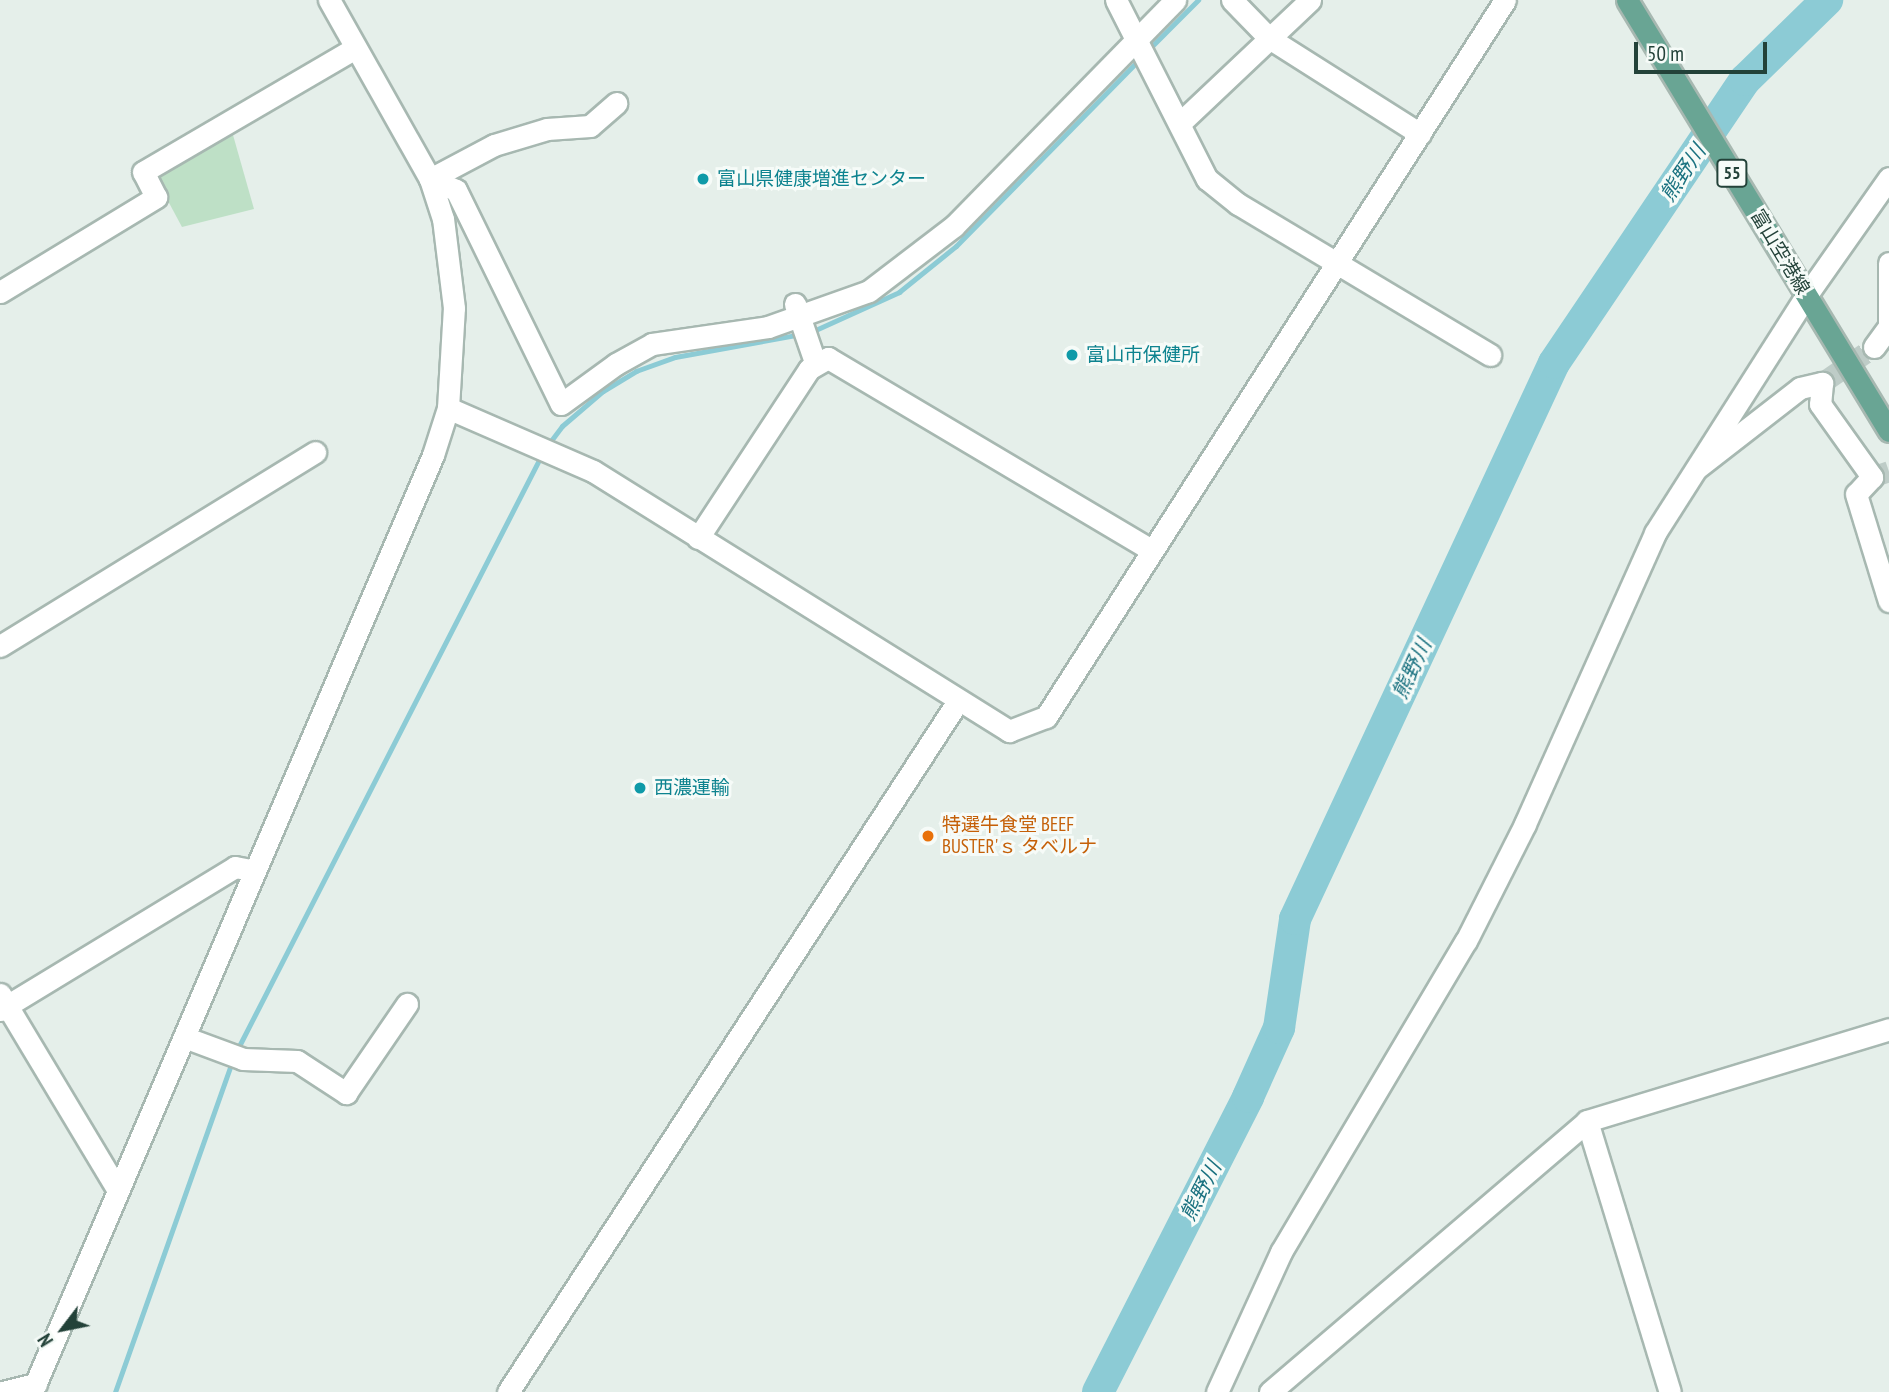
<!DOCTYPE html>
<html>
<head>
<meta charset="utf-8">
<style>
  body { margin:0 }
  #map { position:relative; width:1889px; height:1392px; overflow:hidden; background:#e5efea; font-family:"PT Sans Narrow","Noto Sans JP",sans-serif }
  div>[style] { position:absolute }
  .green>* { inset:0; background:#bee0c6 }
  .stream>* { height:5px; margin:-2.5px; padding:0 2.5px; transform-origin:2.5px; border-radius:2.5px; background:#8ccbd5 }
  .river>* { height:32px; margin:-16px; padding:0 16px; transform-origin:16px; border-radius:16px; background:#8ccbd5 }
  .minor-tunnel>* { height:21px; margin-top:-10.5px; transform-origin:0; background:repeating-linear-gradient(90deg,#beccc7 0 21px,transparent 0 31px) }
  .roads { filter:drop-shadow(2px 0 #a7b8b1) drop-shadow(-2px 0 #a7b8b1) drop-shadow(0 2px #a7b8b1) drop-shadow(0 -2px #a7b8b1) }
  .minor>* { height:21px; margin:-10.5px; padding:0 10.5px; transform-origin:10.5px; border-radius:10.5px; background:#fff }
  .major>* { height:21px; margin:-10.5px; padding:0 10.5px; transform-origin:10.5px; border-radius:10.5px; background:#69a594 }
  .dots>* { width:19px; height:19px; translate:-50% -50%; box-sizing:border-box; border:4px solid #f6fbf8; border-radius:50% }
  span { translate:-50% -50%; white-space:nowrap; text-align:center; line-height:1.15; -webkit-text-stroke:6px #f6fbf8; paint-order:stroke }
  .shield-label span { padding:2px 5px; background:#f6fbf8; border:2px solid; border-radius:5px; -webkit-text-stroke-width:0 }
  .shield-label { font-size:18px; color:#234239; font-weight:700 }
  .culture-label { font-size:19px; color:#0d838f }
  .left { translate:0 -50%; text-align:left }
  .street-label { font-size:19px; color:#234239 }
  .food-label { font-size:19px; color:#c56008 }
  .water-label { font-size:21px; color:#1b7280; font-style:italic }
  .north { position:absolute; left:28px; top:1294px; width:70px; height:70px; -webkit-text-stroke:5px #f6fbf8; paint-order:stroke; rotate:238deg; font-size:19px; font-weight:700; line-height:28px; text-align:center; color:#234239 }
  .north::after { content:''; display:block; margin:auto; width:24px; height:32px; background:#234239; clip-path:polygon(50% 0,100% 100%,50% 72%,0 100%) }
  .scale { position:absolute; left:1634px; top:42px; width:133px; height:32px; box-sizing:border-box; border:4px solid #234239; border-top:0; padding-left:9px; font-size:21px; line-height:24px; white-space:nowrap; color:#234239; -webkit-text-stroke:5px #f6fbf8; paint-order:stroke }
</style>
</head>
<body>
<div id="map">
  <div class="green">
    <i style="clip-path:polygon(231px 128px,254px 209px,182px 227px,153px 173px)"></i>
  </div>
  <div class="stream">
    <i style="left:1148px;top:50px;width:71px;rotate:-45deg"></i>
    <i style="left:811px;top:332px;width:97px;rotate:-24.4deg"></i>
    <i style="left:899px;top:292px;width:73px;rotate:-38.9deg"></i>
    <i style="left:956px;top:246px;width:261px;rotate:-45.5deg"></i>
    <i style="left:547px;top:446px;width:25px;rotate:-53deg"></i>
    <i style="left:562px;top:426px;width:54px;rotate:-40.5deg"></i>
    <i style="left:603px;top:391px;width:39px;rotate:-31deg"></i>
    <i style="left:636px;top:371px;width:41px;rotate:-19.7deg"></i>
    <i style="left:675px;top:357px;width:128px;rotate:-10.3deg"></i>
    <i style="left:237px;top:1050px;width:670px;rotate:-62.9deg"></i>
    <i style="left:115px;top:1392px;width:353px;rotate:-70.5deg"></i>
  </div>
  <div class="river">
    <i style="left:1098px;top:1392px;width:331px;rotate:-63deg"></i>
    <i style="left:1248px;top:1097px;width:76px;rotate:-65.8deg"></i>
    <i style="left:1279px;top:1028px;width:110px;rotate:-81.6deg"></i>
    <i style="left:1295px;top:919px;width:613px;rotate:-65.02deg"></i>
    <i style="left:1554px;top:363px;width:341px;rotate:-56deg"></i>
    <i style="left:1745px;top:80px;width:115px;rotate:-44.3deg"></i>
  </div>
  <div class="minor-tunnel">
    <i style="left:1822px;top:383px;width:63px;rotate:-34.7deg"></i>
    <i style="left:1872px;top:477px;width:18px;rotate:-19deg"></i>
  </div>
  <div class="roads">
    <div class="minor">
      <i style="left:1116px;top:0;width:201px;rotate:63.1deg"></i>
      <i style="left:1207px;top:179px;width:40px;rotate:39deg"></i>
      <i style="left:1238px;top:204px;width:294px;rotate:30.9deg"></i>
      <i style="left:1232px;top:0;width:53px;rotate:45.8deg"></i>
      <i style="left:1269px;top:38px;width:179px;rotate:32.4deg"></i>
      <i style="left:1180px;top:123px;width:179px;rotate:-43.4deg"></i>
      <i style="left:430px;top:179px;width:28px;rotate:23deg"></i>
      <i style="left:456px;top:190px;width:238px;rotate:63.9deg"></i>
      <i style="left:561px;top:404px;width:68px;rotate:-36deg"></i>
      <i style="left:616px;top:364px;width:41px;rotate:-29.1deg"></i>
      <i style="left:652px;top:344px;width:117px;rotate:-8.3deg"></i>
      <i style="left:768px;top:327px;width:107px;rotate:-19.6deg"></i>
      <i style="left:869px;top:291px;width:107px;rotate:-37.4deg"></i>
      <i style="left:954px;top:226px;width:316px;rotate:-45.6deg"></i>
      <i style="left:430px;top:179px;width:72px;rotate:-28deg"></i>
      <i style="left:494px;top:145px;width:55px;rotate:-16.8deg"></i>
      <i style="left:547px;top:129px;width:43px;rotate:-4deg"></i>
      <i style="left:590px;top:126px;width:35px;rotate:-41deg"></i>
      <i style="left:1889px;top:263px;width:60px;rotate:90deg"></i>
      <i style="left:0;top:292px;width:183px;rotate:-31.3deg"></i>
      <i style="left:156px;top:197px;width:28px;rotate:-117deg"></i>
      <i style="left:143px;top:172px;width:246px;rotate:-30.3deg"></i>
      <i style="left:795px;top:304px;width:61px;rotate:71deg"></i>
      <i style="left:1874px;top:347px;width:26px;rotate:-54deg"></i>
      <i style="left:448px;top:408px;width:158px;rotate:23.5deg"></i>
      <i style="left:593px;top:471px;width:491px;rotate:32deg"></i>
      <i style="left:1009px;top:731px;width:40px;rotate:-21deg"></i>
      <i style="left:1046px;top:717px;width:851px;rotate:-57.37deg"></i>
      <i style="left:1697px;top:468px;width:130px;rotate:-37.8deg"></i>
      <i style="left:1800px;top:388px;width:23px;rotate:-13deg"></i>
      <i style="left:1822px;top:383px;width:21px;rotate:95deg"></i>
      <i style="left:1820px;top:404px;width:90px;rotate:54.5deg"></i>
      <i style="left:1872px;top:477px;width:23px;rotate:133deg"></i>
      <i style="left:1856px;top:494px;width:112px;rotate:72.9deg"></i>
      <i style="left:698px;top:538px;width:202px;rotate:-56.7deg"></i>
      <i style="left:809px;top:369px;width:22px;rotate:-30deg"></i>
      <i style="left:828px;top:358px;width:377px;rotate:30.7deg"></i>
      <i style="left:0;top:646px;width:370px;rotate:-31.6deg"></i>
      <i style="left:0;top:994px;width:229px;rotate:59deg"></i>
      <i style="left:0;top:1010px;width:275px;rotate:-31.3deg"></i>
      <i style="left:235px;top:867px;width:20px;rotate:11deg"></i>
      <i style="left:184px;top:1037px;width:63px;rotate:20.4deg"></i>
      <i style="left:243px;top:1059px;width:54px;rotate:2.1deg"></i>
      <i style="left:297px;top:1061px;width:59px;rotate:33.1deg"></i>
      <i style="left:346px;top:1093px;width:108px;rotate:-55.6deg"></i>
      <i style="left:1587px;top:1121px;width:283px;rotate:73deg"></i>
      <i style="left:3px;top:1392px;width:34px;rotate:-14deg"></i>
      <i style="left:32px;top:1392px;width:1019px;rotate:-66.83deg"></i>
      <i style="left:433px;top:455px;width:49px;rotate:-72.3deg"></i>
      <i style="left:448px;top:408px;width:100px;rotate:-86.6deg"></i>
      <i style="left:454px;top:308px;width:90px;rotate:-97deg"></i>
      <i style="left:443px;top:219px;width:42px;rotate:-108deg"></i>
      <i style="left:430px;top:179px;width:206px;rotate:-119.4deg"></i>
      <i style="left:508px;top:1392px;width:825px;rotate:-56.93deg"></i>
      <i style="left:1217px;top:1392px;width:154px;rotate:-65.4deg"></i>
      <i style="left:1281px;top:1252px;width:362px;rotate:-59.3deg"></i>
      <i style="left:1466px;top:941px;width:131px;rotate:-63.2deg"></i>
      <i style="left:1525px;top:824px;width:319px;rotate:-65.9deg"></i>
      <i style="left:1655px;top:533px;width:281px;rotate:-57.5deg"></i>
      <i style="left:1806px;top:296px;width:144px;rotate:-54.9deg"></i>
      <i style="left:1270px;top:1392px;width:417px;rotate:-40.5deg"></i>
      <i style="left:1587px;top:1121px;width:316px;rotate:-16.9deg"></i>
    </div>
    <div class="major">
      <i style="left:1627px;top:0;width:504px;rotate:58.71deg"></i>
    </div>
  </div>
  <div class="dots">
    <i style="left:703px;top:179px;background:#0f9aa8"></i>
    <i style="left:1072px;top:355px;background:#0f9aa8"></i>
    <i style="left:640px;top:788px;background:#0f9aa8"></i>
    <i style="left:928px;top:836px;background:#e8710a"></i>
  </div>
  <div class="shield-label">
    <span style="left:1732px;top:173px">55</span>
  </div>
  <div class="culture-label">
    <span class="left" style="left:717px;top:179px">富山県健康増進センター</span>
    <span class="left" style="left:1086px;top:355px">富山市保健所</span>
    <span class="left" style="left:654px;top:788px">西濃運輸</span>
  </div>
  <div class="street-label">
    <span style="left:1780px;top:252px;rotate:59deg">富山空港線</span>
  </div>
  <div class="food-label">
    <span class="left" style="left:942px;top:836px">特選牛食堂 BEEF<br>BUSTER'ｓ タベルナ</span>
  </div>
  <div class="water-label">
    <span style="left:1683px;top:173px;rotate:-56deg">熊野川</span>
    <span style="left:1412px;top:669px;rotate:-65deg">熊野川</span>
    <span style="left:1201px;top:1191px;rotate:-63deg">熊野川</span>
  </div>
  <div class="north">N</div>
  <div class="scale">50 m</div>
</div>
</body>
</html>
